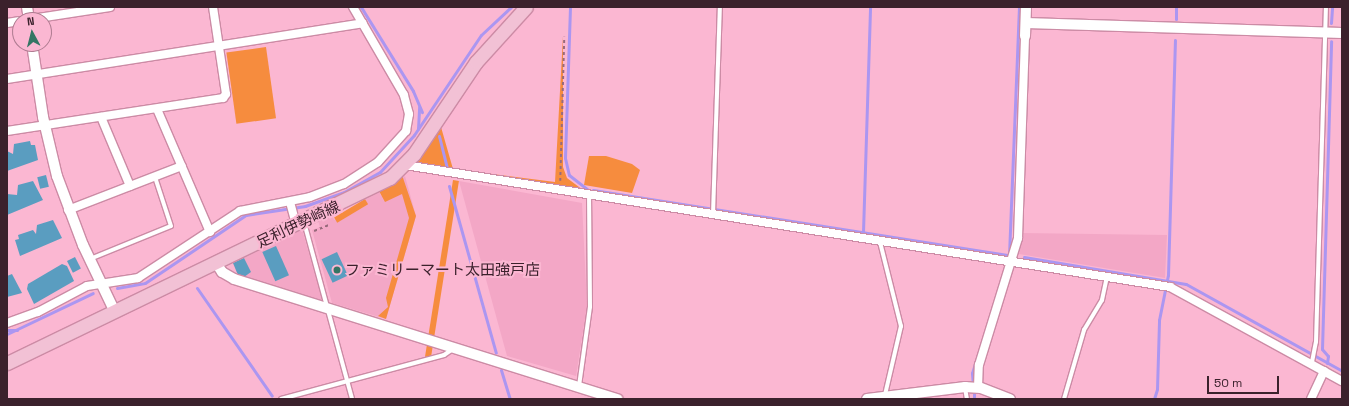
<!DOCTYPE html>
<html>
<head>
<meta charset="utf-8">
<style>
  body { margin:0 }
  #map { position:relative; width:1349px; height:406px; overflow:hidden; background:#fbb7d2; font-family:"Space Grotesk","Noto Sans JP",sans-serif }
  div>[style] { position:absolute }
  .built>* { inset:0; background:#f3a7c6 }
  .green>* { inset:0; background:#f68c3e; transform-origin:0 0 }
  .stream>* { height:3px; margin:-1.5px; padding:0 1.5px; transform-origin:1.5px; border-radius:1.5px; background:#ab96f1 }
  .building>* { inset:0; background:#5a9dc0; transform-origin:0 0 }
  .path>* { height:1.5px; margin-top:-0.75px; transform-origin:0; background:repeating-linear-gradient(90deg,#986a7c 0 3px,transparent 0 6px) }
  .roads { filter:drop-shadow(1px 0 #cc8ba5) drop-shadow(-1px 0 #cc8ba5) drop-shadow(0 1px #cc8ba5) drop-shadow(0 -1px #cc8ba5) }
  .service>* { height:4px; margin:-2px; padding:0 2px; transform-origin:2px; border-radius:2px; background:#fff }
  .minor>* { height:8px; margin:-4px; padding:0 4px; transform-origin:4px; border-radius:4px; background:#fff }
  .tertiary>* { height:10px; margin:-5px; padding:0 5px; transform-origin:5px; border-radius:5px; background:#fff }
  .primary>* { height:13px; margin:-6.5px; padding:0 6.5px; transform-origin:6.5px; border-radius:6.5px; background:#f2c1d5 }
  .dots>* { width:11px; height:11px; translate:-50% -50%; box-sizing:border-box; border:2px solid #fbb7d2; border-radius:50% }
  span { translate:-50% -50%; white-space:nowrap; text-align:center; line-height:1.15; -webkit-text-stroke:4px #fbb7d2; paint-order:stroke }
  .street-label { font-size:15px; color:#3b212c }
  .poi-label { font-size:15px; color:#3b212c }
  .left { translate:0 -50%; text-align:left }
  .frame { position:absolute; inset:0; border:8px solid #3b212c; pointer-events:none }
  .north { position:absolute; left:12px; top:12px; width:40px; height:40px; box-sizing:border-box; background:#fbb7d2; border:1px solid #ae7b90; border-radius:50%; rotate:353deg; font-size:11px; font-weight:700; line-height:16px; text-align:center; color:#3b212c }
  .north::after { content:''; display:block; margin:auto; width:14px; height:18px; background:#357564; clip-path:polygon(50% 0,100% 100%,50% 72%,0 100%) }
  .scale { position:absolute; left:1207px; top:376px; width:72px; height:18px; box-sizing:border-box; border:2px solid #3b212c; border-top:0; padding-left:5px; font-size:12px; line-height:14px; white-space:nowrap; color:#3b212c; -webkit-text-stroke:3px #fbb7d2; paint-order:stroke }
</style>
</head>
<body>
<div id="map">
  <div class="built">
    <i style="clip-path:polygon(405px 176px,416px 216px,386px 319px,332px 303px,312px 230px,320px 227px,318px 221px,332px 214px,334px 220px,367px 204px,365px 199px,379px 191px,381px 196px)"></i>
    <i style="clip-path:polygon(459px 181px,582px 203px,587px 306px,576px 376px,507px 356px)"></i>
    <i style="clip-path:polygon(302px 229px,323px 302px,238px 276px,233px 263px)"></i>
    <i style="clip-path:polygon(1021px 233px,1167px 235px,1165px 278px,1019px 254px)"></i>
  </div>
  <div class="green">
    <i style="clip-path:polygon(563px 36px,563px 167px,567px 178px,583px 190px,412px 165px,441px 127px,453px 169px,555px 182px)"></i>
    <i style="left:266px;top:47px;width:72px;height:40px;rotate:82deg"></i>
    <i style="clip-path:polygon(589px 156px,606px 156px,632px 164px,640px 170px,632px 193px,584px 185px)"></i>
    <i style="clip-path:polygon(402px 175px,416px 216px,386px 319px,378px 316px,388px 307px,386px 298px,409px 218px,402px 194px,385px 202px,379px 191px)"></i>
    <i style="left:453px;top:180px;width:6px;height:179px;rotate:9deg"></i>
    <i style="left:365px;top:199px;width:6px;height:36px;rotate:59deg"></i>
  </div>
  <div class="stream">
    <i style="left:361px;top:7px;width:99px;rotate:58.2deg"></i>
    <i style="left:413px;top:91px;width:23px;rotate:67deg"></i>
    <i style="left:570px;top:7px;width:151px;rotate:91.9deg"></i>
    <i style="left:565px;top:158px;width:17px;rotate:77deg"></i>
    <i style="left:569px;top:175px;width:23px;rotate:38deg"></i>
    <i style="left:1176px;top:19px;width:12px;rotate:-90deg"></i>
    <i style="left:1331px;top:23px;width:16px;rotate:-86deg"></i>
    <i style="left:418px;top:129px;width:22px;rotate:-87deg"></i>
    <i style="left:439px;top:136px;width:33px;rotate:76deg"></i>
    <i style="left:449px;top:186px;width:173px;rotate:74.3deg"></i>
    <i style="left:593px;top:190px;width:421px;rotate:8.9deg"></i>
    <i style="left:1009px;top:255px;width:248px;rotate:-87.7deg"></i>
    <i style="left:863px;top:232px;width:225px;rotate:-88.2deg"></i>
    <i style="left:1024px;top:257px;width:164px;rotate:9.5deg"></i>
    <i style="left:1186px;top:284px;width:179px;rotate:29.1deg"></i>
    <i style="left:117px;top:288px;width:28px;rotate:-10deg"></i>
    <i style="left:145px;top:283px;width:122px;rotate:-34deg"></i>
    <i style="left:246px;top:215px;width:60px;rotate:-8.7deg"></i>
    <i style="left:305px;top:206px;width:41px;rotate:-19.7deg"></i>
    <i style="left:344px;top:192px;width:41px;rotate:-29.1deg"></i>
    <i style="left:380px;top:172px;width:50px;rotate:-47.4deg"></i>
    <i style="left:414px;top:135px;width:120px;rotate:-56.2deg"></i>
    <i style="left:481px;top:35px;width:41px;rotate:-43deg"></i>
    <i style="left:197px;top:288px;width:131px;rotate:55.2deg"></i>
    <i style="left:7px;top:330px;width:10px"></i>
    <i style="left:7px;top:334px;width:95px;rotate:-25.5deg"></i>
    <i style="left:1327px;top:363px;width:7px;rotate:-82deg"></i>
    <i style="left:1328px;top:356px;width:9px;rotate:-131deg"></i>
    <i style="left:1322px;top:349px;width:308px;rotate:-88.3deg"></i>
    <i style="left:501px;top:370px;width:30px;rotate:73deg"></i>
    <i style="left:973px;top:385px;width:12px;rotate:-95deg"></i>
    <i style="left:972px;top:373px;width:22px;rotate:-72deg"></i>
    <i style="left:974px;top:390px;width:9px;rotate:90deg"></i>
    <i style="left:1154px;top:399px;width:10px;rotate:-73deg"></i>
    <i style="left:1157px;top:389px;width:69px;rotate:-88.3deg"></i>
    <i style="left:1159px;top:320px;width:46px;rotate:-78.7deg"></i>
    <i style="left:1168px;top:275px;width:235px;rotate:-88.3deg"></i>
  </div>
  <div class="building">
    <i style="clip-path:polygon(30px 141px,31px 145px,35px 145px,38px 160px,7px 171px,7px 151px,13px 154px,14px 144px)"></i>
    <i style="left:46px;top:175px;width:12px;height:9px;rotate:76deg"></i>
    <i style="clip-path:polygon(33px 181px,43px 200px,7px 215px,7px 194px,17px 195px,18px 185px)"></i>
    <i style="clip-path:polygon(53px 220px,62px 238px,20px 256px,15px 240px,19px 239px,18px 235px,33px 230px,36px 234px,37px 225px)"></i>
    <i style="left:276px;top:246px;width:32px;height:15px;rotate:66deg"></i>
    <i style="left:337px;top:252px;width:26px;height:17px;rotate:65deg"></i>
    <i style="left:75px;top:257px;width:13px;height:9px;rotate:63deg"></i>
    <i style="clip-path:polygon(244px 258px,251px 272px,244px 277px,238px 275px,233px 263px)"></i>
    <i style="clip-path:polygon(62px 264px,67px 266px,74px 281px,34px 304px,27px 289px,28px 284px)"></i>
    <i style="clip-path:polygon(12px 274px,22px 293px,7px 297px,7px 276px)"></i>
  </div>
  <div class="path">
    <i style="left:560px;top:181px;width:144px;rotate:-88.4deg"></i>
    <i style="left:314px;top:231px;width:16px;rotate:-22deg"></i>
  </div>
  <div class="roads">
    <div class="service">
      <i style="left:713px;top:214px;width:207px;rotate:-88.1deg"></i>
      <i style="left:304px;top:222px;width:183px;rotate:74.8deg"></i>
      <i style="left:880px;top:242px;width:87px;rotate:76deg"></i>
      <i style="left:901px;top:326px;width:71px;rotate:103.1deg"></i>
      <i style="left:90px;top:259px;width:87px;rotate:-22.2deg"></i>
      <i style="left:171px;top:226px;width:52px;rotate:-108.1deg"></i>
      <i style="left:1312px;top:362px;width:20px;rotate:-79deg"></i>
      <i style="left:1316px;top:342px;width:335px;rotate:-88.3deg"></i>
      <i style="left:579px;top:386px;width:80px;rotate:-82.1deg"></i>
      <i style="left:590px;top:307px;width:110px;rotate:-90.5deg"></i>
      <i style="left:965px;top:388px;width:11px;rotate:80deg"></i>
      <i style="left:281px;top:399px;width:169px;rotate:-15.1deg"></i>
      <i style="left:444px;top:355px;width:11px;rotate:-34deg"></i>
      <i style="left:1064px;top:399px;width:72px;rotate:-73.8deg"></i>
      <i style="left:1084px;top:330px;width:35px;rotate:-59deg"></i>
      <i style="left:1102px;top:300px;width:24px;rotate:-78deg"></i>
    </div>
    <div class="minor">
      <i style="left:25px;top:20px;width:86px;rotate:-8.7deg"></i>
      <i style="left:7px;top:23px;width:13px;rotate:-9deg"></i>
      <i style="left:7px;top:79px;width:360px;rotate:-8.9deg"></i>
      <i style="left:157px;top:109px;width:134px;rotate:66.7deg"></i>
      <i style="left:101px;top:117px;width:75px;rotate:67.2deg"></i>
      <i style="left:7px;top:131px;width:219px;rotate:-8.7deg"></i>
      <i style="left:223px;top:98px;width:5px;rotate:-53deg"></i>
      <i style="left:226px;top:94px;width:88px;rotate:-98.5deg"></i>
      <i style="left:405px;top:165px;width:775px;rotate:9.06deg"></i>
      <i style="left:1170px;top:287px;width:196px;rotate:28.7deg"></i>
      <i style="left:290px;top:202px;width:23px;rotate:75deg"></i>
      <i style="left:68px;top:210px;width:122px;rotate:-21.1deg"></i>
      <i style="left:7px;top:323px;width:33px;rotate:-20deg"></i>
      <i style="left:38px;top:312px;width:55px;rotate:-28deg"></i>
      <i style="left:87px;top:286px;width:52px;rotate:-8.9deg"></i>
      <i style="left:138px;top:278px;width:122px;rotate:-33.3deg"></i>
      <i style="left:240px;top:211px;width:71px;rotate:-11.3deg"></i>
      <i style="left:310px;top:197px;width:36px;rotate:-21deg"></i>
      <i style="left:344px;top:184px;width:40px;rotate:-32.9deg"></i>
      <i style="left:378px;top:162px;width:42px;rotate:-47.9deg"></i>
      <i style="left:406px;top:131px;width:17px;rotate:-80deg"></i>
      <i style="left:409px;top:114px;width:20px;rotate:-105deg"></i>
      <i style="left:404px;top:95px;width:102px;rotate:-120.1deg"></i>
      <i style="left:978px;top:388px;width:23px;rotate:-88deg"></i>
      <i style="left:979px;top:365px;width:133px;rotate:-72.9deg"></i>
      <i style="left:1018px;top:238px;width:202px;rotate:-88deg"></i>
      <i style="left:1311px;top:399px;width:31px;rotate:-65deg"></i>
    </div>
    <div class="tertiary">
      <i style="left:27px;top:7px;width:13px;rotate:81deg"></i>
      <i style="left:1026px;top:23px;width:316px;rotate:1.8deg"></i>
      <i style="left:1025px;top:36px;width:29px;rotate:-88deg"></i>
      <i style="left:32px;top:44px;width:74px;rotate:81.4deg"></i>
      <i style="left:43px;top:117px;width:61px;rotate:76.7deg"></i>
      <i style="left:57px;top:176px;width:74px;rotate:69.4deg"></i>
      <i style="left:83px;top:245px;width:72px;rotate:64.5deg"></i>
      <i style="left:216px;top:263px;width:11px;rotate:56deg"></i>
      <i style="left:222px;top:272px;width:14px;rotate:30deg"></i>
      <i style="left:234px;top:279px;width:402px;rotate:17.4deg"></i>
      <i style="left:867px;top:399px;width:99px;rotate:-7deg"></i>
      <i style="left:965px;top:387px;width:16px;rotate:4deg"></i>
      <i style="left:981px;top:388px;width:31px;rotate:21deg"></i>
    </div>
    <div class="primary">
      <i style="left:7px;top:363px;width:425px;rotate:-25.8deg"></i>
      <i style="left:390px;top:178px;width:34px;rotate:-45deg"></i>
      <i style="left:414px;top:154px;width:111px;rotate:-56deg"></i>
      <i style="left:476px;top:62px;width:74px;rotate:-47.7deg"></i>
    </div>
  </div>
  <div class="dots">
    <i style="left:337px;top:270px;background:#357564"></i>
  </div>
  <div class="street-label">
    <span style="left:298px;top:224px;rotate:-25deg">足利伊勢崎線</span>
  </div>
  <div class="poi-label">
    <span class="left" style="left:345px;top:270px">ファミリーマート太田強戸店</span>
  </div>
  <div class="frame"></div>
  <div class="north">N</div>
  <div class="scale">50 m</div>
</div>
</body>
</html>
